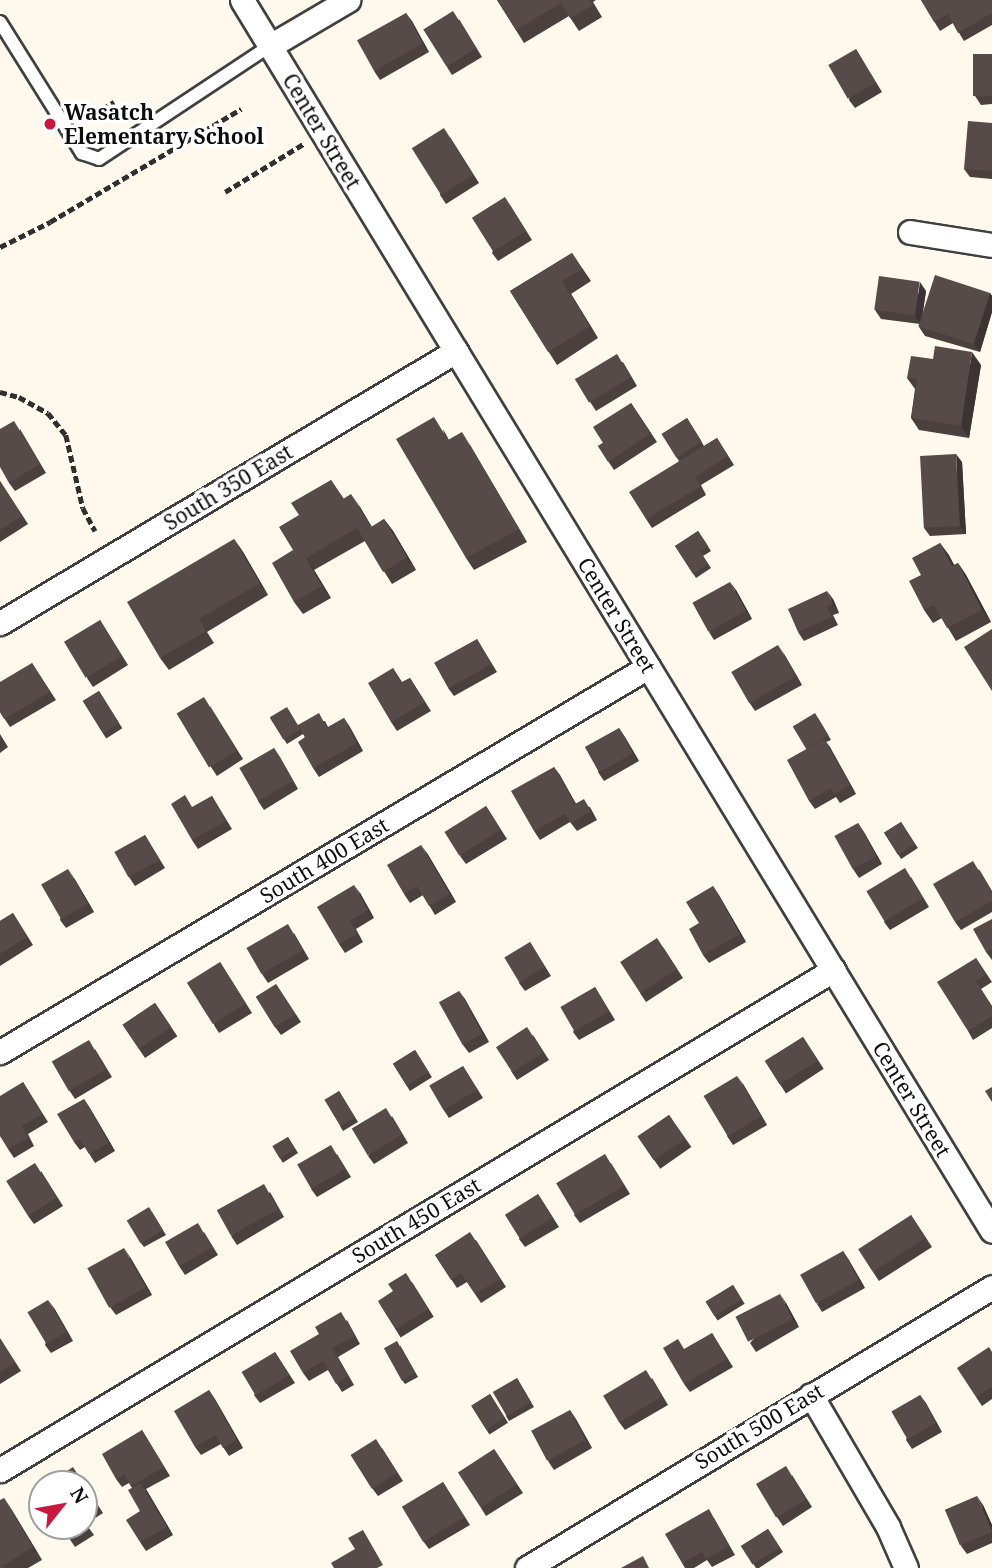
<!DOCTYPE html>
<html>
<head>
<meta charset="utf-8">
<style>
  body { margin:0 }
  #map { position:relative; width:992px; height:1568px; overflow:hidden; background:#fff8ec; font-family:"Noto Serif",serif }
  div>[style] { position:absolute }
  .path>* { height:4.5px; margin-top:-2.25px; transform-origin:0; background:repeating-linear-gradient(90deg,#2f2f2f 0 7px,transparent 0 10.5px) }
  .roads { filter:drop-shadow(2px 0 #404040) drop-shadow(-2px 0 #404040) drop-shadow(0 2px #404040) drop-shadow(0 -2px #404040) }
  .service>* { height:12px; margin:-6px; padding:0 6px; transform-origin:6px; border-radius:6px; background:#fff }
  .minor>* { height:23px; margin:-11.5px; padding:0 11.5px; transform-origin:11.5px; border-radius:11.5px; background:#fff }
  .wall>* { inset:0; background:#4a403e; transform-origin:0 0 }
  .shaded-wall>* { inset:0; background:#3c3432 }
  .building>* { inset:0; background:#564b48; transform-origin:0 0 }
  .dots>* { width:19px; height:19px; translate:-50% -50%; box-sizing:border-box; border:4px solid #fff; border-radius:50% }
  span { translate:-50% -50%; white-space:nowrap; text-align:center; line-height:1.15; -webkit-text-stroke:7px #fff; paint-order:stroke }
  .poi-label { font-size:21px; color:#0d0d0d; font-weight:700 }
  .left { translate:0 -50%; text-align:left }
  .street-label { font-size:21px; color:#0d0d0d }
  .north { position:absolute; left:28px; top:1470px; width:70px; height:70px; box-sizing:border-box; background:#fff; border:2px solid #9e9e9e; border-radius:50%; rotate:59deg; font-size:19px; font-weight:700; line-height:28px; text-align:center; color:#0d0d0d }
  .north::after { content:''; display:block; margin:auto; width:24px; height:32px; background:#c9183d; clip-path:polygon(50% 0,100% 100%,50% 72%,0 100%) }
</style>
</head>
<body>
<div id="map">
  <div class="path">
    <i style="left:84px;top:120px;width:35px;rotate:-31deg"></i>
    <i style="left:225px;top:192px;width:92px;rotate:-31.6deg"></i>
    <i style="left:0;top:247px;width:56px;rotate:-26.6deg"></i>
    <i style="left:50px;top:222px;width:222px;rotate:-30.6deg"></i>
    <i style="left:0;top:392px;width:20px;rotate:15deg"></i>
    <i style="left:19px;top:397px;width:33px;rotate:29deg"></i>
    <i style="left:48px;top:413px;width:28px;rotate:51deg"></i>
    <i style="left:66px;top:435px;width:75px;rotate:76.9deg"></i>
    <i style="left:83px;top:508px;width:26px;rotate:62deg"></i>
  </div>
  <div class="roads">
    <div class="service">
      <i style="left:0;top:22px;width:155px;rotate:58deg"></i>
      <i style="left:82px;top:153px;width:18px;rotate:19deg"></i>
      <i style="left:99px;top:159px;width:205px;rotate:-33.5deg"></i>
    </div>
    <div class="minor">
      <i style="left:242px;top:0;width:1441px;rotate:58.65deg"></i>
      <i style="left:270px;top:46px;width:91px;rotate:-30.5deg"></i>
      <i style="left:910px;top:232px;width:83px;rotate:9deg"></i>
      <i style="left:0;top:623px;width:531px;rotate:-30.82deg"></i>
      <i style="left:0;top:1052px;width:754px;rotate:-30.72deg"></i>
      <i style="left:811px;top:1395px;width:153px;rotate:59.7deg"></i>
      <i style="left:888px;top:1527px;width:45px;rotate:66.3deg"></i>
      <i style="left:0;top:1470px;width:972px;rotate:-30.97deg"></i>
      <i style="left:527px;top:1568px;width:543px;rotate:-31.14deg"></i>
    </div>
  </div>
  <div class="wall">
    <i style="clip-path:polygon(497px 0,596px 0,593px 2px,602px 17px,579px 31px,569px 16px,524px 43px)"></i>
    <i style="clip-path:polygon(921px 0,992px 0,992px 25px,964px 41px,953px 23px,940px 31px)"></i>
    <i style="clip-path:polygon(406px 13px,429px 52px,380px 80px,374px 71px)"></i>
    <i style="clip-path:polygon(459px 19px,482px 57px,452px 75px,447px 67px)"></i>
    <i style="clip-path:polygon(856px 49px,882px 92px,855px 108px,849px 100px)"></i>
    <i style="clip-path:polygon(992px 54px,992px 104px,981px 105px,975px 96px)"></i>
    <i style="clip-path:polygon(992px 123px,992px 179px,970px 177px,964px 169px)"></i>
    <i style="clip-path:polygon(450px 137px,479px 183px,446px 204px,440px 195px)"></i>
    <i style="clip-path:polygon(510px 205px,532px 240px,498px 261px,492px 253px)"></i>
    <i style="clip-path:polygon(572px 253px,591px 281px,571px 294px,598px 338px,557px 365px,510px 291px)"></i>
    <i style="clip-path:polygon(926px 291px,922px 318px,990px 293px,992px 296px,992px 312px,980px 352px,925px 336px,919px 327px,920px 324px,881px 319px,875px 310px)"></i>
    <i style="clip-path:polygon(933px 359px,981px 365px,969px 438px,919px 430px,911px 418px,915px 389px,907px 378px)"></i>
    <i style="clip-path:polygon(623px 362px,637px 386px,596px 411px,575px 379px)"></i>
    <i style="clip-path:polygon(631px 403px,657px 442px,614px 470px,598px 446px,603px 443px)"></i>
    <i style="clip-path:polygon(687px 418px,704px 446px,717px 438px,734px 465px,701px 485px,706px 495px,652px 528px,646px 519px,679px 461px,662px 434px)"></i>
    <i style="clip-path:polygon(20px 429px,46px 473px,15px 491px,9px 483px)"></i>
    <i style="clip-path:polygon(443px 429px,449px 440px,470px 445px,527px 542px,474px 570px,466px 558px)"></i>
    <i style="clip-path:polygon(962px 462px,966px 534px,930px 536px,924px 528px)"></i>
    <i style="clip-path:polygon(331px 480px,344px 499px,360px 507px,372px 527px,384px 519px,393px 531px,416px 570px,392px 584px,365px 541px,314px 570px,331px 598px,303px 614px,294px 602px,293px 550px,299px 515px)"></i>
    <i style="clip-path:polygon(0 481px,28px 524px,0 542px)"></i>
    <i style="clip-path:polygon(698px 531px,711px 551px,703px 556px,711px 568px,696px 578px,675px 546px)"></i>
    <i style="clip-path:polygon(234px 539px,243px 552px,268px 595px,207px 632px,214px 643px,169px 670px,160px 658px)"></i>
    <i style="clip-path:polygon(940px 543px,954px 565px,958px 563px,966px 575px,991px 622px,956px 641px,942px 618px,933px 623px,924px 610px,921px 575px)"></i>
    <i style="clip-path:polygon(736px 590px,752px 619px,714px 640px,709px 632px)"></i>
    <i style="clip-path:polygon(833px 599px,839px 613px,833px 615px,838px 625px,804px 641px,798px 632px)"></i>
    <i style="clip-path:polygon(100px 620px,128px 665px,93px 687px,87px 678px)"></i>
    <i style="clip-path:polygon(477px 639px,497px 672px,454px 696px,448px 688px)"></i>
    <i style="clip-path:polygon(784px 654px,802px 685px,755px 711px,749px 702px)"></i>
    <i style="clip-path:polygon(32px 663px,56px 700px,10px 727px,0 712px)"></i>
    <i style="clip-path:polygon(393px 668px,402px 682px,410px 678px,431px 711px,397px 731px,391px 722px)"></i>
    <i style="left:99px;top:691px;width:44px;height:19px;rotate:58deg"></i>
    <i style="clip-path:polygon(210px 706px,243px 759px,217px 776px,211px 767px)"></i>
    <i style="clip-path:polygon(270px 718px,298px 725px,325px 721px,328px 727px,344px 718px,363px 751px,319px 777px,313px 768px,305px 737px,303px 734px,287px 744px)"></i>
    <i style="clip-path:polygon(818px 718px,831px 740px,826px 742px,856px 794px,840px 803px,836px 797px,815px 809px,809px 801px,806px 749px)"></i>
    <i style="clip-path:polygon(619px 728px,639px 761px,604px 781px,598px 772px)"></i>
    <i style="clip-path:polygon(0 734px,8px 747px,0 753px)"></i>
    <i style="clip-path:polygon(274px 748px,298px 789px,264px 810px,258px 801px)"></i>
    <i style="clip-path:polygon(554px 767px,576px 804px,590px 807px,597px 820px,577px 831px,570px 822px,540px 840px,534px 831px)"></i>
    <i style="clip-path:polygon(212px 796px,232px 829px,198px 849px,192px 840px,193px 807px)"></i>
    <i style="clip-path:polygon(486px 806px,507px 839px,466px 864px,460px 856px)"></i>
    <i style="left:901px;top:822px;width:31px;height:20px;rotate:57deg"></i>
    <i style="clip-path:polygon(858px 823px,882px 864px,859px 878px,853px 869px)"></i>
    <i style="clip-path:polygon(145px 835px,165px 868px,135px 886px,129px 877px)"></i>
    <i style="clip-path:polygon(427px 853px,456px 902px,435px 915px,423px 895px,410px 903px,404px 894px)"></i>
    <i style="clip-path:polygon(979px 869px,992px 891px,992px 912px,961px 930px,955px 922px)"></i>
    <i style="clip-path:polygon(911px 877px,929px 907px,890px 930px,884px 922px)"></i>
    <i style="clip-path:polygon(74px 878px,94px 912px,66px 928px,60px 920px)"></i>
    <i style="clip-path:polygon(713px 886px,746px 942px,709px 963px,703px 955px,699px 923px)"></i>
    <i style="clip-path:polygon(360px 893px,374px 918px,356px 929px,363px 942px,345px 953px,339px 944px)"></i>
    <i style="clip-path:polygon(13px 913px,33px 945px,0 966px,0 921px)"></i>
    <i style="clip-path:polygon(992px 919px,992px 960px,986px 952px)"></i>
    <i style="clip-path:polygon(294px 933px,309px 959px,268px 983px,262px 974px)"></i>
    <i style="clip-path:polygon(530px 942px,551px 976px,525px 991px,519px 983px)"></i>
    <i style="clip-path:polygon(663px 947px,683px 978px,646px 1002px,640px 993px)"></i>
    <i style="clip-path:polygon(976px 958px,992px 982px,981px 989px,992px 1006px,992px 1028px,973px 1040px,968px 1031px)"></i>
    <i style="clip-path:polygon(220px 962px,252px 1013px,219px 1033px,214px 1025px)"></i>
    <i style="clip-path:polygon(276px 984px,301px 1022px,281px 1035px,275px 1027px)"></i>
    <i style="clip-path:polygon(595px 987px,615px 1020px,579px 1040px,573px 1032px)"></i>
    <i style="clip-path:polygon(459px 991px,489px 1042px,469px 1053px,463px 1045px)"></i>
    <i style="left:155px;top:1003px;width:40px;height:39px;rotate:56deg"></i>
    <i style="clip-path:polygon(533px 1035px,549px 1060px,517px 1080px,511px 1071px)"></i>
    <i style="left:803px;top:1037px;width:38px;height:45px;rotate:57deg"></i>
    <i style="clip-path:polygon(95px 1049px,112px 1077px,75px 1099px,69px 1090px)"></i>
    <i style="left:415px;top:1050px;width:32px;height:26px;rotate:58deg"></i>
    <i style="clip-path:polygon(463px 1066px,483px 1098px,449px 1118px,443px 1109px)"></i>
    <i style="clip-path:polygon(23px 1082px,48px 1122px,28px 1134px,34px 1146px,14px 1158px,8px 1149px)"></i>
    <i style="clip-path:polygon(743px 1084px,767px 1125px,733px 1145px,727px 1136px)"></i>
    <i style="clip-path:polygon(339px 1091px,358px 1122px,343px 1131px,340px 1126px)"></i>
    <i style="clip-path:polygon(84px 1099px,115px 1151px,95px 1163px,85px 1147px,80px 1150px,74px 1142px)"></i>
    <i style="left:669px;top:1115px;width:39px;height:38px;rotate:55deg"></i>
    <i style="clip-path:polygon(392px 1116px,408px 1143px,374px 1164px,368px 1156px)"></i>
    <i style="left:288px;top:1137px;width:19px;height:18px;rotate:58deg"></i>
    <i style="clip-path:polygon(337px 1154px,351px 1177px,317px 1197px,311px 1189px)"></i>
    <i style="clip-path:polygon(611px 1163px,630px 1194px,580px 1223px,574px 1215px)"></i>
    <i style="clip-path:polygon(41px 1171px,63px 1206px,34px 1224px,28px 1216px)"></i>
    <i style="clip-path:polygon(270px 1192px,284px 1217px,237px 1245px,231px 1236px)"></i>
    <i style="clip-path:polygon(538px 1194px,559px 1227px,525px 1247px,519px 1239px)"></i>
    <i style="clip-path:polygon(152px 1212px,166px 1235px,144px 1247px,141px 1243px)"></i>
    <i style="clip-path:polygon(911px 1215px,932px 1247px,879px 1281px,873px 1272px)"></i>
    <i style="clip-path:polygon(204px 1232px,218px 1255px,185px 1275px,179px 1266px)"></i>
    <i style="clip-path:polygon(476px 1240px,506px 1287px,481px 1303px,467px 1282px,457px 1288px,435px 1255px)"></i>
    <i style="clip-path:polygon(843px 1251px,865px 1288px,822px 1312px,817px 1304px)"></i>
    <i style="clip-path:polygon(130px 1257px,152px 1295px,116px 1315px,110px 1307px)"></i>
    <i style="left:412px;top:1282px;width:41px;height:39px;rotate:58deg"></i>
    <i style="left:733px;top:1285px;width:22px;height:32px;rotate:58deg"></i>
    <i style="clip-path:polygon(786px 1303px,799px 1327px,756px 1352px,750px 1343px)"></i>
    <i style="clip-path:polygon(54px 1308px,73px 1341px,51px 1353px,45px 1345px)"></i>
    <i style="clip-path:polygon(347px 1320px,360px 1344px,338px 1357px,354px 1385px,342px 1392px,328px 1370px,309px 1381px,303px 1373px)"></i>
    <i style="clip-path:polygon(712px 1333px,733px 1367px,690px 1392px,684px 1384px)"></i>
    <i style="clip-path:polygon(0 1338px,21px 1371px,0 1384px)"></i>
    <i style="clip-path:polygon(400px 1345px,418px 1377px,405px 1384px,402px 1380px)"></i>
    <i style="clip-path:polygon(275px 1352px,295px 1383px,260px 1403px,254px 1395px)"></i>
    <i style="clip-path:polygon(992px 1352px,992px 1399px,982px 1406px,976px 1397px)"></i>
    <i style="clip-path:polygon(517px 1378px,534px 1407px,509px 1421px,506px 1416px)"></i>
    <i style="clip-path:polygon(652px 1378px,668px 1405px,625px 1430px,619px 1422px)"></i>
    <i style="clip-path:polygon(209px 1390px,243px 1448px,229px 1456px,221px 1444px,201px 1455px,195px 1447px)"></i>
    <i style="left:490px;top:1394px;width:34px;height:22px;rotate:58deg"></i>
    <i style="clip-path:polygon(920px 1395px,942px 1432px,912px 1449px,906px 1440px)"></i>
    <i style="clip-path:polygon(570px 1410px,592px 1448px,554px 1470px,548px 1461px)"></i>
    <i style="clip-path:polygon(142px 1430px,170px 1476px,146px 1489px,173px 1535px,146px 1551px,140px 1542px,140px 1511px,132px 1488px,129px 1483px,122px 1487px,116px 1479px)"></i>
    <i style="clip-path:polygon(382px 1448px,403px 1481px,378px 1496px,372px 1488px)"></i>
    <i style="clip-path:polygon(494px 1449px,523px 1493px,486px 1516px,481px 1508px)"></i>
    <i style="clip-path:polygon(73px 1467px,103px 1513px,86px 1524px,94px 1535px,75px 1547px,61px 1526px,84px 1526px,84px 1484px)"></i>
    <i style="clip-path:polygon(792px 1475px,812px 1507px,783px 1526px,777px 1517px)"></i>
    <i style="clip-path:polygon(443px 1482px,470px 1525px,429px 1549px,423px 1541px)"></i>
    <i style="clip-path:polygon(4px 1498px,42px 1560px,28px 1568px,0 1568px)"></i>
    <i style="clip-path:polygon(983px 1505px,992px 1525px,992px 1543px,967px 1554px,961px 1546px)"></i>
    <i style="clip-path:polygon(714px 1518px,735px 1555px,712px 1567px,707px 1560px,694px 1568px,685px 1568px,682px 1563px)"></i>
    <i style="clip-path:polygon(768px 1529px,783px 1552px,759px 1568px,756px 1568px,741px 1546px)"></i>
  </div>
  <div class="shaded-wall">
    <i style="clip-path:polygon(406px 13px,412px 21px,429px 52px,423px 44px)"></i>
    <i style="clip-path:polygon(562px 281px,571px 294px,598px 338px,590px 326px)"></i>
    <i style="clip-path:polygon(920px 282px,926px 291px,921px 324px,915px 316px)"></i>
    <i style="clip-path:polygon(990px 293px,992px 296px,992px 312px,980px 352px,974px 344px)"></i>
    <i style="clip-path:polygon(972px 352px,981px 365px,969px 438px,961px 426px)"></i>
    <i style="clip-path:polygon(462px 432px,470px 445px,527px 542px,519px 529px)"></i>
    <i style="clip-path:polygon(956px 454px,962px 462px,966px 534px,960px 526px)"></i>
    <i style="clip-path:polygon(351px 494px,360px 507px,379px 540px,371px 527px)"></i>
    <i style="clip-path:polygon(384px 519px,393px 531px,416px 570px,407px 557px)"></i>
    <i style="clip-path:polygon(234px 539px,243px 552px,268px 595px,260px 583px)"></i>
    <i style="clip-path:polygon(940px 543px,949px 555px,961px 578px,952px 566px)"></i>
    <i style="clip-path:polygon(306px 558px,314px 570px,331px 598px,322px 586px)"></i>
    <i style="clip-path:polygon(958px 563px,966px 575px,991px 622px,982px 610px)"></i>
    <i style="clip-path:polygon(730px 582px,736px 590px,752px 619px,746px 611px)"></i>
    <i style="clip-path:polygon(827px 591px,833px 599px,839px 613px,833px 604px)"></i>
    <i style="clip-path:polygon(778px 645px,784px 654px,802px 685px,796px 676px)"></i>
    <i style="clip-path:polygon(344px 718px,350px 727px,363px 751px,357px 743px)"></i>
    <i style="clip-path:polygon(619px 728px,625px 737px,639px 761px,633px 753px)"></i>
    <i style="clip-path:polygon(824px 739px,830px 747px,856px 794px,850px 785px)"></i>
    <i style="clip-path:polygon(274px 748px,280px 757px,298px 789px,293px 781px)"></i>
    <i style="clip-path:polygon(554px 767px,560px 775px,581px 813px,575px 804px)"></i>
    <i style="clip-path:polygon(858px 823px,864px 832px,882px 864px,876px 856px)"></i>
    <i style="clip-path:polygon(421px 845px,427px 853px,456px 902px,450px 894px)"></i>
    <i style="clip-path:polygon(68px 869px,74px 878px,94px 912px,88px 904px)"></i>
    <i style="clip-path:polygon(354px 885px,360px 893px,374px 918px,368px 910px)"></i>
    <i style="clip-path:polygon(713px 886px,719px 895px,746px 942px,740px 934px)"></i>
    <i style="clip-path:polygon(459px 991px,465px 999px,489px 1042px,483px 1034px)"></i>
    <i style="clip-path:polygon(737px 1076px,743px 1084px,767px 1125px,761px 1116px)"></i>
    <i style="clip-path:polygon(84px 1099px,90px 1108px,115px 1151px,109px 1143px)"></i>
    <i style="clip-path:polygon(124px 1248px,130px 1257px,152px 1295px,146px 1287px)"></i>
    <i style="clip-path:polygon(843px 1251px,849px 1260px,865px 1288px,859px 1280px)"></i>
    <i style="clip-path:polygon(780px 1294px,786px 1303px,799px 1327px,793px 1319px)"></i>
    <i style="clip-path:polygon(48px 1300px,54px 1308px,73px 1341px,67px 1332px)"></i>
    <i style="clip-path:polygon(209px 1390px,215px 1399px,243px 1448px,237px 1440px)"></i>
    <i style="clip-path:polygon(920px 1395px,926px 1403px,942px 1432px,936px 1423px)"></i>
    <i style="clip-path:polygon(570px 1410px,576px 1419px,592px 1448px,586px 1440px)"></i>
    <i style="clip-path:polygon(141px 1483px,147px 1491px,173px 1535px,167px 1527px)"></i>
    <i style="clip-path:polygon(977px 1496px,983px 1505px,992px 1525px,992px 1531px)"></i>
    <i style="clip-path:polygon(4px 1498px,12px 1510px,42px 1560px,33px 1547px)"></i>
  </div>
  <div class="building">
    <i style="clip-path:polygon(497px 0,590px 0,593px 5px,570px 18px,561px 3px,516px 30px)"></i>
    <i style="clip-path:polygon(921px 0,992px 0,992px 13px,958px 33px,948px 14px,934px 22px)"></i>
    <i style="left:453px;top:11px;width:44px;height:35px;rotate:58deg"></i>
    <i style="left:406px;top:13px;width:35px;height:56px;rotate:61deg"></i>
    <i style="left:856px;top:49px;width:39px;height:32px;rotate:60deg"></i>
    <i style="left:992px;top:54px;width:42px;height:19px;rotate:90deg"></i>
    <i style="clip-path:polygon(968px 121px,992px 123px,992px 171px,964px 169px)"></i>
    <i style="left:444px;top:128px;width:55px;height:38px;rotate:58deg"></i>
    <i style="left:505px;top:197px;width:40px;height:39px;rotate:58deg"></i>
    <i style="clip-path:polygon(572px 253px,582px 269px,562px 281px,590px 326px,548px 352px,510px 291px)"></i>
    <i style="left:935px;top:275px;width:58px;height:54px;rotate:18deg"></i>
    <i style="left:879px;top:276px;width:41px;height:34px;rotate:8deg"></i>
    <i style="clip-path:polygon(935px 346px,972px 352px,961px 426px,911px 418px,917px 379px,907px 378px,911px 356px,933px 359px)"></i>
    <i style="left:617px;top:354px;width:27px;height:49px;rotate:59deg"></i>
    <i style="clip-path:polygon(631px 403px,651px 433px,608px 462px,598px 446px,603px 443px,593px 427px)"></i>
    <i style="clip-path:polygon(434px 417px,448px 440px,462px 432px,519px 529px,466px 558px,396px 439px)"></i>
    <i style="left:687px;top:418px;width:28px;height:30px;rotate:58deg"></i>
    <i style="clip-path:polygon(14px 421px,40px 464px,9px 483px,0 467px,0 429px)"></i>
    <i style="clip-path:polygon(717px 438px,728px 456px,695px 477px,701px 486px,646px 519px,629px 492px)"></i>
    <i style="left:956px;top:454px;width:72px;height:36px;rotate:87deg"></i>
    <i style="clip-path:polygon(331px 480px,343px 499px,351px 494px,371px 527px,384px 519px,407px 557px,383px 572px,357px 528px,306px 558px,322px 586px,294px 602px,272px 563px,293px 550px,279px 527px,299px 515px,291px 503px)"></i>
    <i style="clip-path:polygon(0 481px,22px 516px,0 530px)"></i>
    <i style="clip-path:polygon(698px 531px,708px 546px,700px 551px,708px 564px,693px 574px,675px 546px)"></i>
    <i style="clip-path:polygon(234px 539px,260px 583px,199px 619px,206px 631px,160px 658px,127px 602px)"></i>
    <i style="clip-path:polygon(940px 543px,952px 566px,958px 563px,982px 610px,947px 628px,934px 605px,924px 610px,909px 581px,921px 575px,912px 558px)"></i>
    <i style="left:730px;top:582px;width:33px;height:43px;rotate:61deg"></i>
    <i style="clip-path:polygon(827px 591px,833px 604px,827px 607px,832px 617px,798px 632px,788px 609px)"></i>
    <i style="left:100px;top:620px;width:42px;height:42px;rotate:59deg"></i>
    <i style="clip-path:polygon(992px 629px,992px 691px,964px 647px)"></i>
    <i style="left:477px;top:639px;width:29px;height:49px;rotate:61deg"></i>
    <i style="left:778px;top:645px;width:36px;height:54px;rotate:60deg"></i>
    <i style="clip-path:polygon(32px 663px,50px 692px,4px 719px,0 712px,0 682px)"></i>
    <i style="clip-path:polygon(393px 668px,401px 683px,410px 678px,425px 702px,391px 722px,368px 683px)"></i>
    <i style="left:99px;top:691px;width:38px;height:19px;rotate:58deg"></i>
    <i style="left:204px;top:697px;width:63px;height:32px;rotate:59deg"></i>
    <i style="left:287px;top:707px;width:26px;height:20px;rotate:59deg"></i>
    <i style="clip-path:polygon(319px 713px,327px 728px,344px 718px,357px 743px,313px 768px,298px 742px,305px 737px,298px 725px)"></i>
    <i style="left:815px;top:713px;width:26px;height:26px;rotate:59deg"></i>
    <i style="left:619px;top:728px;width:29px;height:39px;rotate:61deg"></i>
    <i style="clip-path:polygon(824px 739px,850px 785px,834px 794px,831px 788px,809px 801px,787px 760px)"></i>
    <i style="left:274px;top:748px;width:38px;height:40px;rotate:60deg"></i>
    <i style="clip-path:polygon(554px 767px,575px 804px,584px 799px,591px 811px,571px 823px,565px 814px,534px 831px,511px 791px)"></i>
    <i style="clip-path:polygon(185px 795px,192px 807px,212px 796px,226px 821px,192px 840px,171px 804px)"></i>
    <i style="left:486px;top:806px;width:28px;height:49px;rotate:58deg"></i>
    <i style="left:901px;top:822px;width:26px;height:20px;rotate:58deg"></i>
    <i style="left:858px;top:823px;width:38px;height:27px;rotate:61deg"></i>
    <i style="left:145px;top:835px;width:29px;height:35px;rotate:61deg"></i>
    <i style="clip-path:polygon(421px 845px,450px 894px,429px 906px,417px 886px,404px 894px,387px 865px)"></i>
    <i style="clip-path:polygon(973px 861px,992px 893px,992px 901px,955px 922px,933px 884px)"></i>
    <i style="left:905px;top:868px;width:35px;height:45px;rotate:59deg"></i>
    <i style="left:68px;top:869px;width:40px;height:31px;rotate:60deg"></i>
    <i style="clip-path:polygon(354px 885px,368px 910px,350px 921px,357px 934px,339px 944px,317px 907px)"></i>
    <i style="clip-path:polygon(713px 886px,740px 934px,703px 955px,689px 929px,699px 923px,686px 902px)"></i>
    <i style="clip-path:polygon(13px 913px,27px 937px,0 954px,0 921px)"></i>
    <i style="clip-path:polygon(992px 919px,992px 949px,986px 952px,973px 929px)"></i>
    <i style="left:288px;top:924px;width:30px;height:48px;rotate:60deg"></i>
    <i style="left:657px;top:938px;width:37px;height:44px;rotate:57deg"></i>
    <i style="left:530px;top:942px;width:29px;height:30px;rotate:59deg"></i>
    <i style="clip-path:polygon(976px 958px,986px 974px,976px 981px,992px 1007px,992px 1016px,968px 1031px,937px 982px)"></i>
    <i style="left:220px;top:962px;width:49px;height:39px;rotate:58deg"></i>
    <i style="left:276px;top:984px;width:36px;height:24px;rotate:58deg"></i>
    <i style="left:595px;top:987px;width:28px;height:40px;rotate:60deg"></i>
    <i style="left:459px;top:991px;width:49px;height:23px;rotate:61deg"></i>
    <i style="left:155px;top:1003px;width:29px;height:39px;rotate:56deg"></i>
    <i style="left:527px;top:1027px;width:30px;height:37px;rotate:57deg"></i>
    <i style="left:803px;top:1037px;width:28px;height:45px;rotate:58deg"></i>
    <i style="left:89px;top:1040px;width:34px;height:43px;rotate:60deg"></i>
    <i style="left:415px;top:1050px;width:26px;height:26px;rotate:58deg"></i>
    <i style="left:463px;top:1066px;width:28px;height:39px;rotate:60deg"></i>
    <i style="left:737px;top:1076px;width:47px;height:39px;rotate:59deg"></i>
    <i style="clip-path:polygon(23px 1082px,42px 1114px,22px 1126px,28px 1138px,8px 1149px,0 1136px,0 1096px)"></i>
    <i style="clip-path:polygon(992px 1087px,992px 1102px,985px 1091px)"></i>
    <i style="left:339px;top:1091px;width:31px;height:17px;rotate:59deg"></i>
    <i style="clip-path:polygon(84px 1099px,109px 1143px,89px 1154px,80px 1139px,74px 1142px,57px 1114px)"></i>
    <i style="left:386px;top:1108px;width:31px;height:40px;rotate:59deg"></i>
    <i style="left:669px;top:1115px;width:29px;height:38px;rotate:56deg"></i>
    <i style="left:288px;top:1137px;width:14px;height:18px;rotate:60deg"></i>
    <i style="left:331px;top:1145px;width:28px;height:39px;rotate:60deg"></i>
    <i style="left:605px;top:1154px;width:37px;height:57px;rotate:59deg"></i>
    <i style="left:35px;top:1163px;width:41px;height:34px;rotate:58deg"></i>
    <i style="left:264px;top:1184px;width:29px;height:54px;rotate:61deg"></i>
    <i style="left:538px;top:1194px;width:28px;height:39px;rotate:58deg"></i>
    <i style="left:149px;top:1207px;width:27px;height:26px;rotate:59deg"></i>
    <i style="left:911px;top:1215px;width:27px;height:63px;rotate:57deg"></i>
    <i style="left:198px;top:1223px;width:28px;height:38px;rotate:60deg"></i>
    <i style="clip-path:polygon(470px 1232px,500px 1279px,475px 1294px,461px 1273px,451px 1280px,435px 1255px)"></i>
    <i style="left:124px;top:1248px;width:45px;height:42px;rotate:61deg"></i>
    <i style="left:843px;top:1251px;width:33px;height:49px;rotate:61deg"></i>
    <i style="clip-path:polygon(406px 1273px,428px 1309px,396px 1329px,378px 1301px,393px 1291px,388px 1284px)"></i>
    <i style="left:733px;top:1285px;width:17px;height:32px;rotate:59deg"></i>
    <i style="left:780px;top:1294px;width:28px;height:50px;rotate:63deg"></i>
    <i style="left:48px;top:1300px;width:37px;height:24px;rotate:59deg"></i>
    <i style="clip-path:polygon(341px 1312px,355px 1336px,332px 1348px,348px 1376px,336px 1384px,323px 1361px,303px 1373px,290px 1351px,319px 1334px,315px 1327px)"></i>
    <i style="clip-path:polygon(712px 1333px,727px 1359px,684px 1384px,663px 1348px,678px 1339px,684px 1349px)"></i>
    <i style="clip-path:polygon(0 1339px,15px 1363px,0 1372px)"></i>
    <i style="left:397px;top:1341px;width:37px;height:15px;rotate:61deg"></i>
    <i style="clip-path:polygon(989px 1347px,992px 1352px,992px 1387px,976px 1397px,957px 1368px)"></i>
    <i style="left:275px;top:1352px;width:27px;height:39px;rotate:59deg"></i>
    <i style="left:646px;top:1370px;width:31px;height:50px;rotate:59deg"></i>
    <i style="left:517px;top:1378px;width:28px;height:28px;rotate:60deg"></i>
    <i style="clip-path:polygon(209px 1390px,237px 1440px,223px 1448px,216px 1435px,195px 1447px,174px 1411px)"></i>
    <i style="left:490px;top:1394px;width:28px;height:22px;rotate:58deg"></i>
    <i style="left:920px;top:1395px;width:32px;height:33px;rotate:60deg"></i>
    <i style="left:570px;top:1410px;width:34px;height:44px;rotate:62deg"></i>
    <i style="clip-path:polygon(142px 1430px,164px 1467px,131px 1486px,124px 1474px,116px 1479px,102px 1454px)"></i>
    <i style="left:376px;top:1439px;width:40px;height:30px;rotate:58deg"></i>
    <i style="left:494px;top:1449px;width:42px;height:43px;rotate:57deg"></i>
    <i style="left:786px;top:1466px;width:39px;height:35px;rotate:59deg"></i>
    <i style="clip-path:polygon(73px 1467px,97px 1504px,84px 1513px,84px 1484px,48px 1484px)"></i>
    <i style="left:443px;top:1482px;width:41px;height:48px;rotate:59deg"></i>
    <i style="clip-path:polygon(141px 1483px,167px 1527px,140px 1542px,126px 1520px,140px 1511px,128px 1490px)"></i>
    <i style="clip-path:polygon(42px 1488px,42px 1496px,38px 1490px)"></i>
    <i style="left:977px;top:1496px;width:39px;height:35px;rotate:67deg"></i>
    <i style="clip-path:polygon(4px 1498px,33px 1547px,3px 1566px,5px 1568px,0 1568px,0 1500px)"></i>
    <i style="clip-path:polygon(709px 1509px,729px 1546px,706px 1559px,702px 1552px,682px 1563px,665px 1534px)"></i>
    <i style="clip-path:polygon(84px 1521px,88px 1527px,69px 1538px,61px 1526px,84px 1526px)"></i>
    <i style="left:768px;top:1529px;width:22px;height:32px;rotate:58deg"></i>
    <i style="clip-path:polygon(363px 1530px,383px 1565px,377px 1568px,334px 1568px,331px 1563px,355px 1549px,348px 1538px)"></i>
    <i style="clip-path:polygon(643px 1556px,649px 1568px,621px 1568px)"></i>
  </div>
  <div class="dots">
    <i style="left:50px;top:124px;background:#c9183d"></i>
  </div>
  <div class="poi-label">
    <span class="left" style="left:64px;top:124px">Wasatch<br>Elementary School</span>
  </div>
  <div class="street-label">
    <span style="left:322px;top:131px;rotate:59deg">Center Street</span>
    <span style="left:228px;top:487px;rotate:-31deg">South 350 East</span>
    <span style="left:617px;top:615px;rotate:59deg">Center Street</span>
    <span style="left:324px;top:860px;rotate:-31deg">South 400 East</span>
    <span style="left:912px;top:1099px;rotate:59deg">Center Street</span>
    <span style="left:416px;top:1220px;rotate:-31deg">South 450 East</span>
    <span style="left:759px;top:1426px;rotate:-31deg">South 500 East</span>
  </div>
  <div class="north">N</div>
</div>
</body>
</html>
